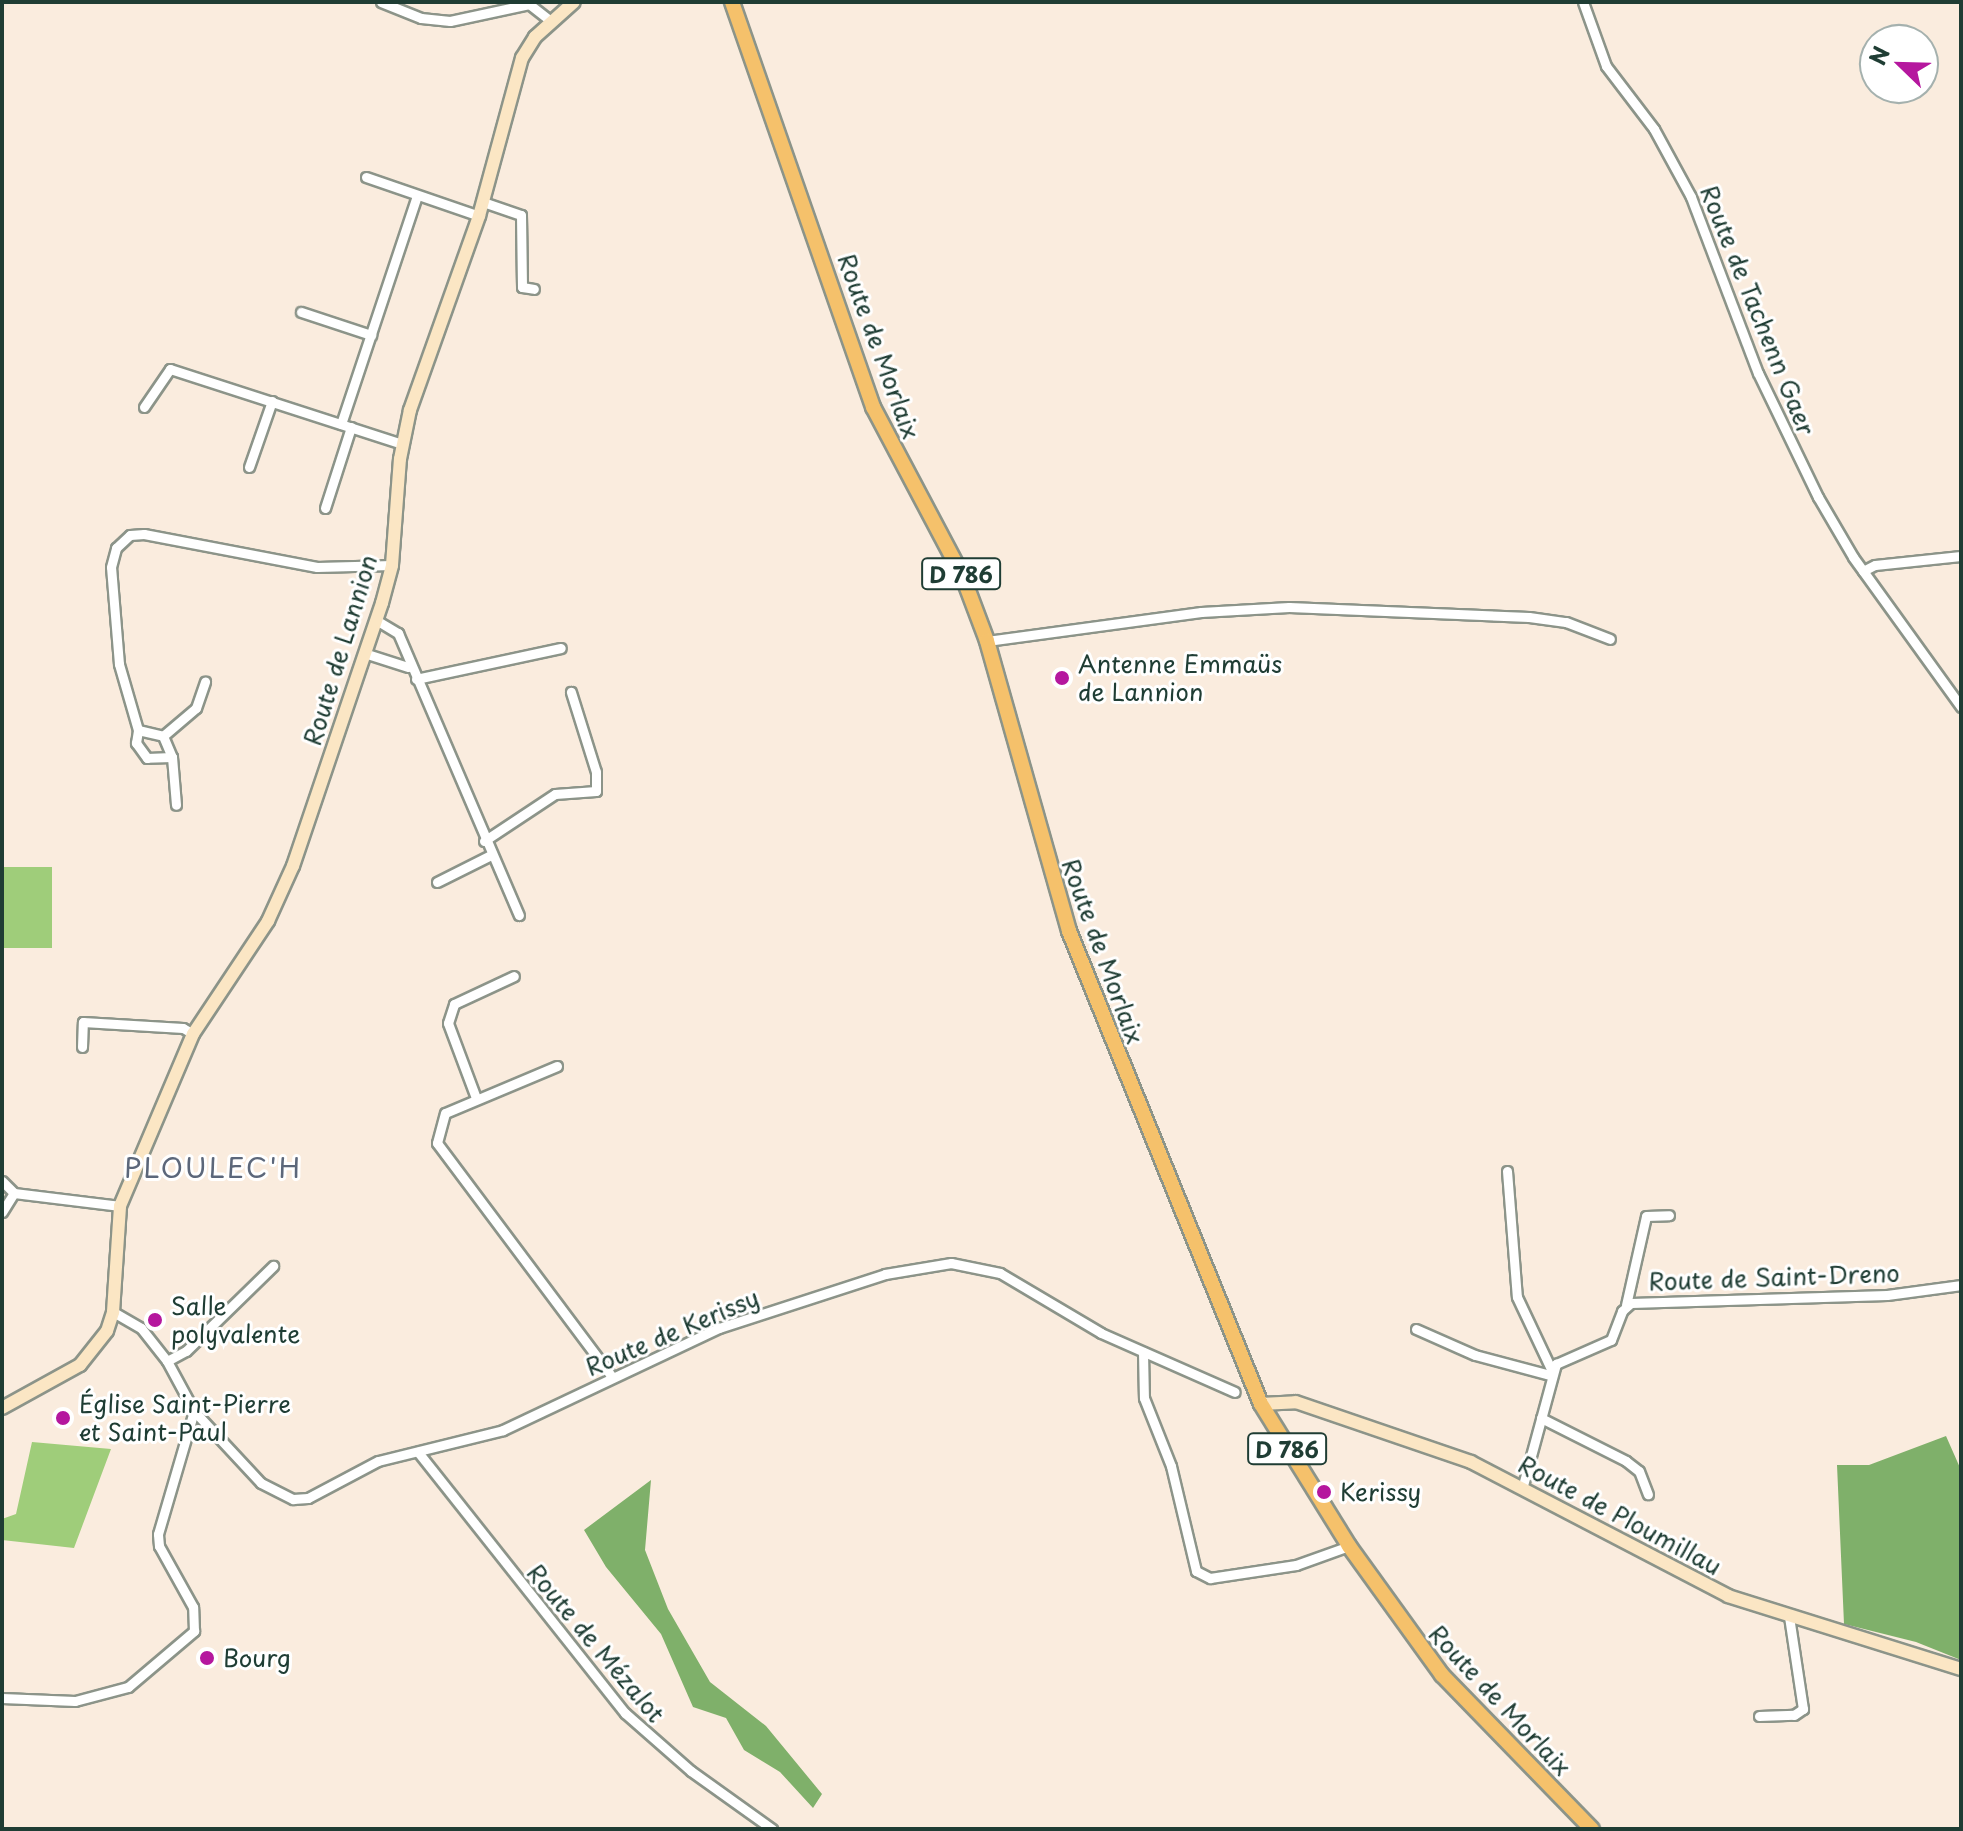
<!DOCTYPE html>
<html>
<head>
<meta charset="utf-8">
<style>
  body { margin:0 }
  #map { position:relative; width:1963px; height:1831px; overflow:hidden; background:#faecde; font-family:"Playpen Sans",sans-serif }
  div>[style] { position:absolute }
  .green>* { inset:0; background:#9fcd7a; transform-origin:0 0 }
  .forest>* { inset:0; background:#7fb06a }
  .roads { filter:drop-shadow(2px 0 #8c9489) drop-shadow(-2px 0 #8c9489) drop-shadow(0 2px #8c9489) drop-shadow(0 -2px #8c9489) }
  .street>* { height:9px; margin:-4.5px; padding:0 4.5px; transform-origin:4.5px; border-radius:4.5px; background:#fff }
  .secondary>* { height:12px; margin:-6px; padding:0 6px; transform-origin:6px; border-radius:6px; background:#fbe6c4 }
  .primary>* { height:14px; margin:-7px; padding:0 7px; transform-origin:7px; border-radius:7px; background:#f5c16b }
  .dots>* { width:22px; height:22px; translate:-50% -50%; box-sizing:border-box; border:4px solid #fff; border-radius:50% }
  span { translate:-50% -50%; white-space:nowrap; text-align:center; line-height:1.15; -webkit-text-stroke:6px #fff; paint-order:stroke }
  .shield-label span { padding:2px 6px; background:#fff; border:2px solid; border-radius:6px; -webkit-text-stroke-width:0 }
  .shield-label { font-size:22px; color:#1f3d34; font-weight:700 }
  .street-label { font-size:24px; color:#1f3d34 }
  .poi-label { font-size:24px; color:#1f3d34 }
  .left { translate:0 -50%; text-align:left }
  .quarter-label { font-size:28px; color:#5c677a; letter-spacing:2px }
  .frame { position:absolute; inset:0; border:4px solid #1f3d34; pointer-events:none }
  .north { position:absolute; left:1859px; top:24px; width:80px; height:80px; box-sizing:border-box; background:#fff; border:2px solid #a5b1ae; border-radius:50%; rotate:293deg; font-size:22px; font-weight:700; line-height:32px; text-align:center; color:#1f3d34 }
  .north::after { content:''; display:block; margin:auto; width:28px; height:36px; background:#b5179e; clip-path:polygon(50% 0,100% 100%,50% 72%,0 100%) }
</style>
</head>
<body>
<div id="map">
  <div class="green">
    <i style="left:2px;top:867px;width:50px;height:81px"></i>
    <i style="clip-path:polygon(32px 1442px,111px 1449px,74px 1548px,2px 1540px,2px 1519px,16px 1514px)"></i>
  </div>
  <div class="forest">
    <i style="clip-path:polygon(1946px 1436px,1961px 1470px,1961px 1660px,1916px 1642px,1844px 1624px,1837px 1465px,1869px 1465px)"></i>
    <i style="clip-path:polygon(651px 1480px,645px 1550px,668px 1609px,710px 1682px,766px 1726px,822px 1794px,813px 1808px,780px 1772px,744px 1750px,726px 1718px,693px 1707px,661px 1634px,606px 1567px,584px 1530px)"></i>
  </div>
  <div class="roads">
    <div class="street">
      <i style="left:381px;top:2px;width:43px;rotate:21.8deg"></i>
      <i style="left:421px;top:18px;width:29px;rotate:6deg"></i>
      <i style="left:450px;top:21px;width:81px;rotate:-12.1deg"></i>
      <i style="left:529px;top:4px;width:28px;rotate:38deg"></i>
      <i style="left:1583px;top:2px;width:68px;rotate:70.2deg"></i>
      <i style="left:1606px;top:66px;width:79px;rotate:52.7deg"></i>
      <i style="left:1654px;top:129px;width:77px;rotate:61.4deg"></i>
      <i style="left:1691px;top:197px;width:188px;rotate:69.2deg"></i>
      <i style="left:1758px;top:373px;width:138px;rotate:64.2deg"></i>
      <i style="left:1818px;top:497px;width:69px;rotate:59.7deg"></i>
      <i style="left:1853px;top:557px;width:185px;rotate:54.2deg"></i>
      <i style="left:366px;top:177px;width:120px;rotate:19deg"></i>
      <i style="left:483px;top:202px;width:40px;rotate:18.9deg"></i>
      <i style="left:521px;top:215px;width:72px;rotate:89.2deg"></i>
      <i style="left:522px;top:287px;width:12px;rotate:9deg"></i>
      <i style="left:301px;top:312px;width:74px;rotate:18.2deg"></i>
      <i style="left:144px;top:407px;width:46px;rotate:-55.6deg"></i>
      <i style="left:170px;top:369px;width:244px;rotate:17.9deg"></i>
      <i style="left:341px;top:424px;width:241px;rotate:-71.6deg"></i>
      <i style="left:249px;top:467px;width:70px;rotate:-70.8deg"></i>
      <i style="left:325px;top:508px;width:85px;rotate:-72.2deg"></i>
      <i style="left:1863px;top:571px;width:13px;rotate:-27deg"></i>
      <i style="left:1875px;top:565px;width:86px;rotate:-6deg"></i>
      <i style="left:376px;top:620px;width:26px;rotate:31deg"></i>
      <i style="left:398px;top:633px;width:307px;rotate:66.8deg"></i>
      <i style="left:987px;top:641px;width:216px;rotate:-7.7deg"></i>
      <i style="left:1201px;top:612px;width:88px;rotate:-3.3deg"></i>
      <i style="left:1289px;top:607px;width:240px;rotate:2.4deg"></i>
      <i style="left:1529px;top:617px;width:37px;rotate:8deg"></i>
      <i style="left:1566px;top:622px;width:47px;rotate:21.1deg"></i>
      <i style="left:364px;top:653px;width:46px;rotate:17.7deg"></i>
      <i style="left:416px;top:679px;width:148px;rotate:-12.1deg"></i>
      <i style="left:138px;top:730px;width:69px;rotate:-106.1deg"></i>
      <i style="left:119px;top:664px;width:97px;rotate:-94.7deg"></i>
      <i style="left:111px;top:567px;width:20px;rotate:-75deg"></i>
      <i style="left:116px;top:548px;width:19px;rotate:-43deg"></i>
      <i style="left:130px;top:535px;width:14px;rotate:-4deg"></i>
      <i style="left:144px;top:534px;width:176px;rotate:10.8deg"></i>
      <i style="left:317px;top:567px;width:75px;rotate:-1.5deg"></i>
      <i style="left:138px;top:730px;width:26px;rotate:13deg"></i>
      <i style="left:163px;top:736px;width:23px;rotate:67deg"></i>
      <i style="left:172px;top:757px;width:25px;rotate:178deg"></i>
      <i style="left:147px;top:758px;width:19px;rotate:-126deg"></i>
      <i style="left:136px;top:743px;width:13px;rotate:-81deg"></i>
      <i style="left:163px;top:736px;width:43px;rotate:-40.3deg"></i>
      <i style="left:196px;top:708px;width:28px;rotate:-71deg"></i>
      <i style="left:172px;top:757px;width:48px;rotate:85.2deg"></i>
      <i style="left:484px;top:841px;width:85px;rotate:-33.5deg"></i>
      <i style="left:555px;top:794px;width:41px;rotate:-4.2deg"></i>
      <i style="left:596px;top:791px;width:19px;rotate:-90deg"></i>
      <i style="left:596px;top:772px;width:84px;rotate:-107.4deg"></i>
      <i style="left:437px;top:882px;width:60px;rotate:-26.6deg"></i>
      <i style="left:82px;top:1047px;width:25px;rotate:-88deg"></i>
      <i style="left:83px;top:1022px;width:100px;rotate:3.4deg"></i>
      <i style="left:183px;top:1028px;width:12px;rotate:31deg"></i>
      <i style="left:557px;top:1066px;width:121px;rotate:157.2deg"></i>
      <i style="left:445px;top:1113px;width:31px;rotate:105deg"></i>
      <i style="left:437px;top:1143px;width:292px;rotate:53.2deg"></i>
      <i style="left:476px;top:1098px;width:80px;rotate:-110.5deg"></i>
      <i style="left:448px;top:1023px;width:20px;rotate:-72deg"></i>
      <i style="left:454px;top:1004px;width:66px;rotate:-25deg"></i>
      <i style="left:1507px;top:1171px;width:126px;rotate:85.5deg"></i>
      <i style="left:1517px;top:1297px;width:82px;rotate:64.7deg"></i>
      <i style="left:2px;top:1181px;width:17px;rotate:45deg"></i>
      <i style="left:14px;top:1193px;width:107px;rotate:7deg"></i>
      <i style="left:2px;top:1212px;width:22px;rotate:-58deg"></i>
      <i style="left:1626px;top:1305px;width:91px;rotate:-77.3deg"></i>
      <i style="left:1646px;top:1216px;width:23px;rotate:-2deg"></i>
      <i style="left:1416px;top:1329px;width:64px;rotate:23.8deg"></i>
      <i style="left:1475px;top:1355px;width:78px;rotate:14.9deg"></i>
      <i style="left:1143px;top:1352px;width:46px;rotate:88.8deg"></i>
      <i style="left:1144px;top:1398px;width:73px;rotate:68.3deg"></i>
      <i style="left:1171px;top:1466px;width:108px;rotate:76.6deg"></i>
      <i style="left:1196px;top:1571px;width:16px;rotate:27deg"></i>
      <i style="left:1210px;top:1578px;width:87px;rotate:-8.6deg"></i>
      <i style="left:1296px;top:1565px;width:56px;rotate:-19.7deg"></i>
      <i style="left:167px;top:1361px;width:21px;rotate:-28deg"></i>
      <i style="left:186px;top:1351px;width:122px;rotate:-44.3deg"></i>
      <i style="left:194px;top:1411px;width:98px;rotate:47.1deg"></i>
      <i style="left:261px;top:1483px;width:36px;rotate:27deg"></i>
      <i style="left:293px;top:1499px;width:15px;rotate:-4deg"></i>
      <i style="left:308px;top:1498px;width:79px;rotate:-27.9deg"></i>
      <i style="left:378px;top:1461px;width:129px;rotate:-13.9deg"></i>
      <i style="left:503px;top:1430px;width:239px;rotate:-25.3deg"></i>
      <i style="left:719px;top:1328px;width:175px;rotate:-18deg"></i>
      <i style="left:885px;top:1274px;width:67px;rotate:-9.5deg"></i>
      <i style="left:951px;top:1263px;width:50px;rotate:11.5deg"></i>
      <i style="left:1000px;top:1273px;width:117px;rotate:30.7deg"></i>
      <i style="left:1101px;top:1333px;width:146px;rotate:23.8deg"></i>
      <i style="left:1541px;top:1418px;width:95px;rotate:26.8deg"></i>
      <i style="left:1626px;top:1461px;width:16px;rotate:38deg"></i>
      <i style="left:1639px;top:1471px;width:25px;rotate:69deg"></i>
      <i style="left:418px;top:1452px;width:333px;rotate:51.6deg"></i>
      <i style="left:625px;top:1713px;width:88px;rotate:41.3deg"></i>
      <i style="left:691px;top:1771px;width:100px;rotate:35.6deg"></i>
      <i style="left:1522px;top:1489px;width:130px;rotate:-74.8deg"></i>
      <i style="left:1556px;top:1364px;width:60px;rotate:-23.6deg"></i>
      <i style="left:1611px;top:1340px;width:31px;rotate:-69deg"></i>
      <i style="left:1622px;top:1311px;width:12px;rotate:-42deg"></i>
      <i style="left:1631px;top:1303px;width:256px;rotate:-1.8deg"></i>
      <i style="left:1887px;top:1295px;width:75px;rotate:-7.7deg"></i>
      <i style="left:2px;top:1698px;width:73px;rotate:2.4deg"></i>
      <i style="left:75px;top:1701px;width:55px;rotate:-14.8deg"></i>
      <i style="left:128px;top:1687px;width:87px;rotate:-40.3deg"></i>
      <i style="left:194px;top:1631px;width:24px;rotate:-92deg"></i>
      <i style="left:193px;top:1607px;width:70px;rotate:-119.1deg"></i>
      <i style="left:159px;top:1546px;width:12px;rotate:-95deg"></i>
      <i style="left:158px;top:1534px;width:128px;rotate:-73.7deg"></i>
      <i style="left:194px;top:1411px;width:57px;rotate:-118.4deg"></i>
      <i style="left:167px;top:1361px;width:42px;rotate:-128.2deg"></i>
      <i style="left:141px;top:1328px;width:32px;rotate:-150deg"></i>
      <i style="left:1759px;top:1716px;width:35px;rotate:-2deg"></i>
      <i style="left:1794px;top:1715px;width:11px;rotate:-34deg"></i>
      <i style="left:1803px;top:1709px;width:94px;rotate:-98.6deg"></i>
    </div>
    <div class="secondary">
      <i style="left:1261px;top:1404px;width:35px;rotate:-3deg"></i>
      <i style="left:1296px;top:1402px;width:185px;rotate:18.9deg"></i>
      <i style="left:1471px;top:1462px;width:290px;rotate:27.5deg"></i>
      <i style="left:1728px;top:1596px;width:244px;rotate:17.4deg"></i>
      <i style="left:2px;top:1408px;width:89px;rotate:-28.9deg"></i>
      <i style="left:80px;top:1365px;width:43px;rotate:-51.5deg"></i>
      <i style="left:107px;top:1331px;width:20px;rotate:-72deg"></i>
      <i style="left:113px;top:1312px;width:106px;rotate:-86.2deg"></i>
      <i style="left:120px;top:1206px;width:187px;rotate:-67deg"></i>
      <i style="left:193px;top:1034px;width:136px;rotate:-56.4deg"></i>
      <i style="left:268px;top:921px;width:60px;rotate:-65.6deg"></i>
      <i style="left:293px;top:866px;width:278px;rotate:-71.3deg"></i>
      <i style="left:382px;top:603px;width:39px;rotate:-75deg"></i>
      <i style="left:392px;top:565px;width:106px;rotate:-85.7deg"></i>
      <i style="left:400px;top:459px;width:50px;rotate:-78.5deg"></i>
      <i style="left:410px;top:410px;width:206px;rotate:-70.4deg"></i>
      <i style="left:479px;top:216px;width:164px;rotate:-74.8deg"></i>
      <i style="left:522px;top:58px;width:25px;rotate:-58deg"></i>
      <i style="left:535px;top:37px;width:52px;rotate:-41.9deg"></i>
    </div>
    <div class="primary">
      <i style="left:732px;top:2px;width:429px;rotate:70.8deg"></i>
      <i style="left:873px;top:407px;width:192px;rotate:62.1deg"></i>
      <i style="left:963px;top:577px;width:68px;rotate:69.4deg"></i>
      <i style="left:987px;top:641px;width:301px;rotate:74.2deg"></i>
      <i style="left:1069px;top:931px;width:510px;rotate:67.91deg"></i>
      <i style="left:1261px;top:1404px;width:167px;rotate:58.2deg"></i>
      <i style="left:1349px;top:1546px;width:159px;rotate:54.2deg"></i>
      <i style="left:1442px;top:1675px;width:215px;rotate:45.8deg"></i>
    </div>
  </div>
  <div class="dots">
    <i style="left:1062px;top:678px;background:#b5179e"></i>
    <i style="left:155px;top:1320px;background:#b5179e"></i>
    <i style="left:63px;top:1418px;background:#b5179e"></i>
    <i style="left:1324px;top:1492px;background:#b5179e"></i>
    <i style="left:207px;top:1658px;background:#b5179e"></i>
  </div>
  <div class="shield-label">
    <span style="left:961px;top:574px">D 786</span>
    <span style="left:1287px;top:1449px">D 786</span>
  </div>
  <div class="street-label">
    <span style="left:1758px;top:310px;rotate:68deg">Route de Tachenn Gaer</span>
    <span style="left:879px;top:346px;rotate:70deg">Route de Morlaix</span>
    <span style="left:340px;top:650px;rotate:-73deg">Route de Lannion</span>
    <span style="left:1103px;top:951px;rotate:70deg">Route de Morlaix</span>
    <span style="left:1774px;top:1277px;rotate:-2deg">Route de Saint-Dreno</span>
    <span style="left:672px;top:1332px;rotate:-23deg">Route de Kerissy</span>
    <span style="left:1620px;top:1515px;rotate:28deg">Route de Ploumillau</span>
    <span style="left:596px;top:1643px;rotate:50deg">Route de Mézalot</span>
    <span style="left:1500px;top:1700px;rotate:47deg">Route de Morlaix</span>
  </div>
  <div class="poi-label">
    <span class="left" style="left:1078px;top:678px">Antenne Emmaüs<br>de Lannion</span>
    <span class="left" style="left:171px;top:1320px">Salle<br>polyvalente</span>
    <span class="left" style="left:79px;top:1418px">Église Saint-Pierre<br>et Saint-Paul</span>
    <span class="left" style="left:1340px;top:1492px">Kerissy</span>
    <span class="left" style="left:223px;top:1658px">Bourg</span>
  </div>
  <div class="quarter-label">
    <span style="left:213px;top:1167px">PLOULEC'H</span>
  </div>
  <div class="frame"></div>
  <div class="north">N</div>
</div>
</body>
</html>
